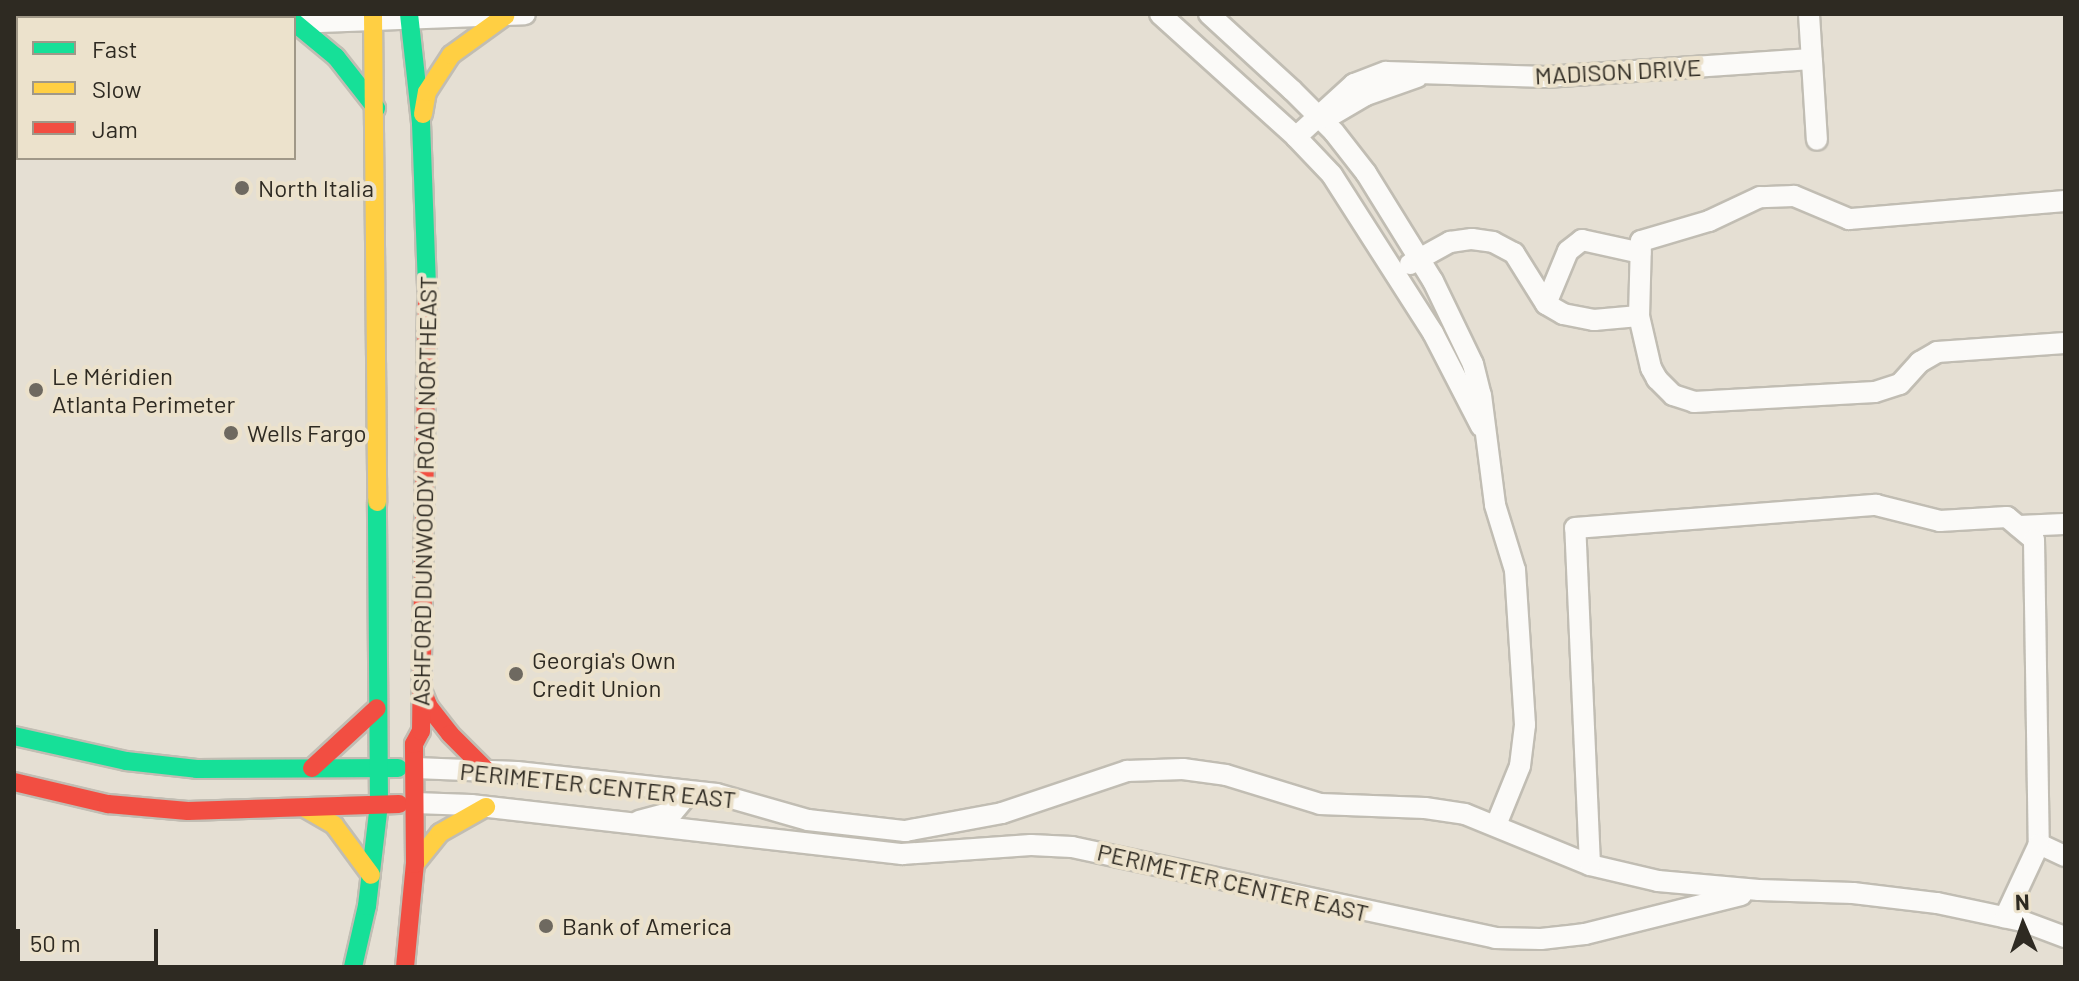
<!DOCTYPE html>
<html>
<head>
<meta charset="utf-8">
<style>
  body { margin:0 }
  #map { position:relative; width:2079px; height:981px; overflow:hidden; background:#e5dfd3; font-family:Barlow,sans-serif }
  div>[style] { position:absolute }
  .water>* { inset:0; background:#98c6f1 }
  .roads { filter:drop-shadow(2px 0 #c1bdb3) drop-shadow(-2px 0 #c1bdb3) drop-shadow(0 2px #c1bdb3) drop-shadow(0 -2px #c1bdb3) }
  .street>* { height:20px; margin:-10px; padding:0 10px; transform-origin:10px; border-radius:10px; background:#fbfaf8 }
  .fast>* { height:18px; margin:-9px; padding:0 9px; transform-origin:9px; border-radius:9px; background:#16e098 }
  .slow>* { height:18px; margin:-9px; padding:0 9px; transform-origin:9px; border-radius:9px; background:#ffcf43 }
  .jam>* { height:18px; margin:-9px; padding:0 9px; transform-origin:9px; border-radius:9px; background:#f24e42 }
  .dots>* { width:22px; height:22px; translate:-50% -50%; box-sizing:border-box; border:4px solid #ece2cc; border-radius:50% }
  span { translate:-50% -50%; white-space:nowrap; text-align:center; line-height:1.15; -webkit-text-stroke:8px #ece2cc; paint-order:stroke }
  .street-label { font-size:24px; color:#2e2a22 }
  .poi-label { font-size:24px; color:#2e2a22 }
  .left { translate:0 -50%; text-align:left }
  .frame { position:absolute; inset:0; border:16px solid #2e2a22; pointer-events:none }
  .legend { position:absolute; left:16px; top:16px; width:280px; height:144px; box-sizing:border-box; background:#ece2cc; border:2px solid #a09888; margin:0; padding:10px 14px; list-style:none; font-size:24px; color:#2e2a22 }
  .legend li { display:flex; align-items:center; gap:16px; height:40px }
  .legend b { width:40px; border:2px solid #a09888 }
  .north { position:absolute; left:1983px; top:885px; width:80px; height:80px; -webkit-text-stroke:6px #ece2cc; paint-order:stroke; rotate:358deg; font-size:22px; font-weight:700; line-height:32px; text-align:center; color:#2e2a22 }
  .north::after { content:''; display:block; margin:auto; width:28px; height:36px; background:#2e2a22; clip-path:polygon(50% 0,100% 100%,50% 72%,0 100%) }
  .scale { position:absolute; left:16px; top:929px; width:142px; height:36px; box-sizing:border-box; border:4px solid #2e2a22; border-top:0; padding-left:10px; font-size:24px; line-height:28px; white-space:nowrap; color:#2e2a22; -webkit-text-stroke:6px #ece2cc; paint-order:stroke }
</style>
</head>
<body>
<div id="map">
  <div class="water">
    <i style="clip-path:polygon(14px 14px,39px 14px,40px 18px,18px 18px,18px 72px,14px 72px)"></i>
  </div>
  <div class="roads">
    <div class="street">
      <i style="left:229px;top:14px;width:9px;rotate:27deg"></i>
      <i style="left:1160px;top:14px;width:183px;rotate:42.1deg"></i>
      <i style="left:1296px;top:137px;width:52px;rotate:46.5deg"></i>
      <i style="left:1332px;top:175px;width:188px;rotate:57.4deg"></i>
      <i style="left:1433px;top:333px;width:105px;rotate:62.7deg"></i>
      <i style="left:1209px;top:14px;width:113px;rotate:42.5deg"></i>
      <i style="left:1292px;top:90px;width:59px;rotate:45deg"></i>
      <i style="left:1334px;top:132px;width:52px;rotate:52deg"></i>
      <i style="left:1366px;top:173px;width:127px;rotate:58.2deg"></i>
      <i style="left:1433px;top:281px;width:92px;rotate:64.3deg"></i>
      <i style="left:1473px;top:364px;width:32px;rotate:76deg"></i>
      <i style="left:1481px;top:395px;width:111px;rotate:82.7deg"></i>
      <i style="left:1495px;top:505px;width:68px;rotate:72.9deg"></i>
      <i style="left:1515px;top:570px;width:155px;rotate:86.3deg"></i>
      <i style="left:1525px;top:725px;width:41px;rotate:97deg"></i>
      <i style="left:1520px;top:766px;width:64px;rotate:112.1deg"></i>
      <i style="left:1809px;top:14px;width:126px;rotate:86.4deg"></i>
      <i style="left:294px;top:23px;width:231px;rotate:-2.2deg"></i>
      <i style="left:1327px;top:118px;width:45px;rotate:-30.5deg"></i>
      <i style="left:1366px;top:95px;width:54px;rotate:-19.4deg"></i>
      <i style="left:1296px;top:137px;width:79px;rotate:-42.4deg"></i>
      <i style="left:1354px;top:84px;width:34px;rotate:-21deg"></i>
      <i style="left:1386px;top:72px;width:160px;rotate:1.8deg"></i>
      <i style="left:1546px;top:77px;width:266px;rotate:-3.9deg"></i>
      <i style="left:2065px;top:201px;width:217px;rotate:175.2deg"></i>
      <i style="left:1849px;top:219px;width:60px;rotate:-157.3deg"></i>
      <i style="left:1794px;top:196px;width:34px;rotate:178deg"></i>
      <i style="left:1760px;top:197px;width:56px;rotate:154.8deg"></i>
      <i style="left:1709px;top:221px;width:71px;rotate:163.6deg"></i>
      <i style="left:1641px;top:241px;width:75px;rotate:91.5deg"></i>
      <i style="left:1639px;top:316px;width:53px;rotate:77deg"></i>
      <i style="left:1651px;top:368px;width:13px;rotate:61deg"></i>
      <i style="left:1657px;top:379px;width:23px;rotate:45deg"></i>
      <i style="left:1673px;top:395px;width:22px;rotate:18deg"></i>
      <i style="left:1694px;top:402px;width:181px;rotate:-3.2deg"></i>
      <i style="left:1875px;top:392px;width:26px;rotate:-18deg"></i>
      <i style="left:1900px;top:384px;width:30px;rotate:-48deg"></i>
      <i style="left:1920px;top:362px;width:20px;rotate:-30deg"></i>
      <i style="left:1937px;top:352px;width:128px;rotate:-4deg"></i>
      <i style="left:1410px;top:264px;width:46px;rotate:-28.8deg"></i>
      <i style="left:1450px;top:242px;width:22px;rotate:-8deg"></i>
      <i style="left:1472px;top:239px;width:21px;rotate:8deg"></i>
      <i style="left:1493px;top:242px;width:24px;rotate:28deg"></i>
      <i style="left:1514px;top:253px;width:60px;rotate:57.9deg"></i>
      <i style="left:1546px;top:304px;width:20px;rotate:30deg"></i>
      <i style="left:1563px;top:314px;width:32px;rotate:11deg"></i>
      <i style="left:1594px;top:320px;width:45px;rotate:-5.1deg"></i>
      <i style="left:1546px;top:304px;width:57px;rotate:-67.5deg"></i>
      <i style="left:1568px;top:251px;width:18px;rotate:-38deg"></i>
      <i style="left:1582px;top:240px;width:60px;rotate:12.4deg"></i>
      <i style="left:2018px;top:526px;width:47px;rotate:-2.4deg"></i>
      <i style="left:415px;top:768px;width:102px;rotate:2.2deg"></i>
      <i style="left:517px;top:772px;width:201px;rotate:6.3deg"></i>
      <i style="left:717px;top:794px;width:95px;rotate:15.9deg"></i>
      <i style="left:808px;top:820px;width:98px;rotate:6.5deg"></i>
      <i style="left:905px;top:831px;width:99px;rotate:-10.5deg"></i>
      <i style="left:1002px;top:813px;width:132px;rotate:-18.6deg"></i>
      <i style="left:1127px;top:771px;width:56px;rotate:-2deg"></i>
      <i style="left:1183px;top:769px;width:43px;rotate:7.9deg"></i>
      <i style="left:1226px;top:775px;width:98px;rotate:17.1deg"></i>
      <i style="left:1320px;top:804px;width:105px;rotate:2.2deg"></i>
      <i style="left:1425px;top:808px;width:40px;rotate:8.5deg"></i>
      <i style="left:1465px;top:814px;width:135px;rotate:22.2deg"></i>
      <i style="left:1590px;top:865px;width:70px;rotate:13.2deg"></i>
      <i style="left:1658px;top:881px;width:101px;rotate:5.1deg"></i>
      <i style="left:1759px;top:890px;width:94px;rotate:1.8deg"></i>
      <i style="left:1853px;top:893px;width:85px;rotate:6.8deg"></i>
      <i style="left:1937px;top:903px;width:87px;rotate:12deg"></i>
      <i style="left:2022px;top:921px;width:46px;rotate:20.4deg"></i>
      <i style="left:415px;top:803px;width:56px;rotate:2deg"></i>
      <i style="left:471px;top:805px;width:434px;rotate:6.5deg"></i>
      <i style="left:902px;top:854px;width:129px;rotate:-4deg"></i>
      <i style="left:1031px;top:845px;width:41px;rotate:2.8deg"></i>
      <i style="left:1072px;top:847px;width:433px;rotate:12.1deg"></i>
      <i style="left:1495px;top:938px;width:46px;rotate:1.2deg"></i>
      <i style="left:1541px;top:939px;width:44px;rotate:-6.5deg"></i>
      <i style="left:1585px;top:934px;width:161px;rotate:-14deg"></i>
      <i style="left:639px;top:821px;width:35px;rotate:-15deg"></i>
      <i style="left:673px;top:812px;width:26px;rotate:-50deg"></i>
      <i style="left:2039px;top:844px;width:29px;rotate:25deg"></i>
      <i style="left:1590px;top:865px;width:337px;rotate:-92.5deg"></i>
      <i style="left:1575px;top:528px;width:302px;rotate:-4.4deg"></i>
      <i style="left:1876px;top:505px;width:66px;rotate:14deg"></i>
      <i style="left:1940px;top:521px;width:67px;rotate:-3.4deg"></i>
      <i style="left:2007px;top:517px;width:35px;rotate:40deg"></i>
      <i style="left:2034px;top:540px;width:304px;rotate:89.1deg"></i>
      <i style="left:2039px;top:844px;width:81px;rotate:115deg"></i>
    </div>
    <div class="fast">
      <i style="left:409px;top:14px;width:110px;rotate:83.7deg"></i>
      <i style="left:421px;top:123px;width:166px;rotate:87.9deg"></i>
      <i style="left:295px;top:23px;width:53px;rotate:39.7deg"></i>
      <i style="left:336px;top:57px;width:65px;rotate:51.9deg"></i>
      <i style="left:14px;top:736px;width:115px;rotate:12.6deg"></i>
      <i style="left:126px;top:761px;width:71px;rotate:6.4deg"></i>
      <i style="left:197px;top:769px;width:201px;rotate:-0.3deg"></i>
      <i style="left:353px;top:967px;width:63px;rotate:-77.1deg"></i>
      <i style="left:367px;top:906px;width:103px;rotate:-83.3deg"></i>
      <i style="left:379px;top:804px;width:302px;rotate:-90.4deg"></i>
    </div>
    <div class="slow">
      <i style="left:373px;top:14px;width:488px;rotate:89.5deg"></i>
      <i style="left:423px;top:114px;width:22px;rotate:-80deg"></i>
      <i style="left:427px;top:92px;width:44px;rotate:-57deg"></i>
      <i style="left:451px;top:55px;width:67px;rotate:-35.8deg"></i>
      <i style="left:303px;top:807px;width:36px;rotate:30deg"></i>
      <i style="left:334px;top:825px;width:62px;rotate:53.5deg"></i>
      <i style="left:415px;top:864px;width:40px;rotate:-51deg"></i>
      <i style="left:440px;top:833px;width:53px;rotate:-29.5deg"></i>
    </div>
    <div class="jam">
      <i style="left:422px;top:690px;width:18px;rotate:68deg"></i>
      <i style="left:429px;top:707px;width:34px;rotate:52deg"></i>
      <i style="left:450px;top:734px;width:51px;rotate:45deg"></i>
      <i style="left:312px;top:768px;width:88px;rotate:-42.7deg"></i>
      <i style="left:14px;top:782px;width:97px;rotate:13.2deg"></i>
      <i style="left:108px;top:804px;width:80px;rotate:5deg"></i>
      <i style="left:188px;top:811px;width:211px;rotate:-1.9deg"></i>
      <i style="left:405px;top:967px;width:103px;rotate:-84.5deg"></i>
      <i style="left:415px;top:864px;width:120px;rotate:-90.5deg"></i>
      <i style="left:414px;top:744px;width:15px;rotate:-62deg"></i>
      <i style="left:421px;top:731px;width:442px;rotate:-89.2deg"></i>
    </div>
  </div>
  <div class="dots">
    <i style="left:242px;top:188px;background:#6e6960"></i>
    <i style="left:36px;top:390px;background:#6e6960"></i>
    <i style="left:231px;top:433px;background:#6e6960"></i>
    <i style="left:516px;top:674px;background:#6e6960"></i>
    <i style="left:546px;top:926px;background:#6e6960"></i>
  </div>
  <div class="street-label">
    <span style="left:1618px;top:71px;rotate:-3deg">MADISON DRIVE</span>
    <span style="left:424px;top:491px;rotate:-89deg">ASHFORD DUNWOODY ROAD NORTHEAST</span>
    <span style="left:598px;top:785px;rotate:6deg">PERIMETER CENTER EAST</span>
    <span style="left:1233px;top:882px;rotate:13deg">PERIMETER CENTER EAST</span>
  </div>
  <div class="poi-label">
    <span class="left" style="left:258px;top:188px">North Italia</span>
    <span class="left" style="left:52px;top:390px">Le Méridien<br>Atlanta Perimeter</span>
    <span class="left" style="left:247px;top:433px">Wells Fargo</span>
    <span class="left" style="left:532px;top:674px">Georgia's Own<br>Credit Union</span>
    <span class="left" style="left:562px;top:926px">Bank of America</span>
  </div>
  <div class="frame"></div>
  <ul class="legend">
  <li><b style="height:10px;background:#16e098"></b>Fast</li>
  <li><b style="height:10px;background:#ffcf43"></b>Slow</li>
  <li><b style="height:10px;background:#f24e42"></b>Jam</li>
  </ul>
  <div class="north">N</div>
  <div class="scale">50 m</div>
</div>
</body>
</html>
